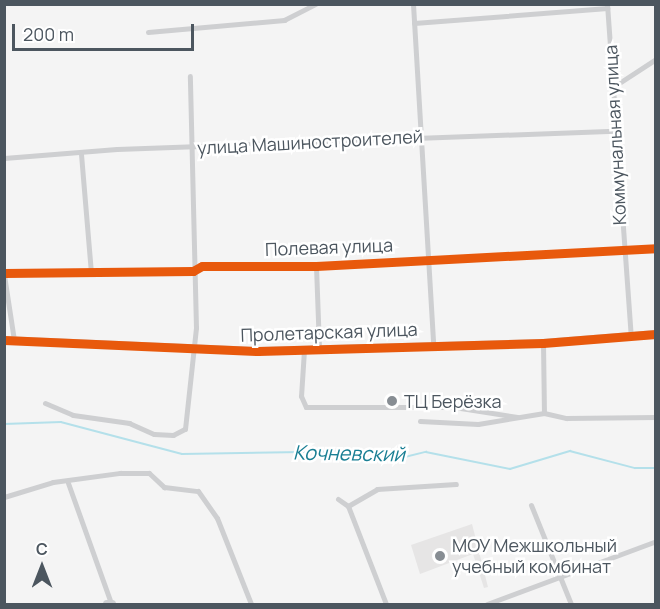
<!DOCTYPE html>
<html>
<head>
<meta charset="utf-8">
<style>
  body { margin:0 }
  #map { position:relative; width:660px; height:609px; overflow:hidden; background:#f4f4f4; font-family:Manrope,sans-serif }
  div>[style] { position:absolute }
  .education>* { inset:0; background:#e6e5e5 }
  .stream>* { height:1.5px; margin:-0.75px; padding:0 0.75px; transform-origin:0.75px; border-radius:0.75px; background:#b4e0ea }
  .street>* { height:5px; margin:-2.5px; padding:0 2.5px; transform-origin:2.5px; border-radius:2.5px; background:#cecfd1 }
  .secondary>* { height:8px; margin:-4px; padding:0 4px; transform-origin:4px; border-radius:4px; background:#ced0d3 }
  .cycleway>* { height:9px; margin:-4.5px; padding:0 4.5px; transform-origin:4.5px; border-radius:4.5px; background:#e8590c }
  .dots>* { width:16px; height:16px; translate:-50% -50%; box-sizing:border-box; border:3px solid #fff; border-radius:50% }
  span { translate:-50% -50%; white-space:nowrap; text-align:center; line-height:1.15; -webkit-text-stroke:5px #fff; paint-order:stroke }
  .street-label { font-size:18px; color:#4c565f }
  .poi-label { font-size:18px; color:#4c565f }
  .left { translate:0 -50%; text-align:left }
  .water-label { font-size:20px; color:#1a7f94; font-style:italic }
  .frame { position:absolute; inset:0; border:6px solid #4c565f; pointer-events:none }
  .north { position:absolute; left:12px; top:537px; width:60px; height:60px; -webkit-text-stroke:4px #fff; paint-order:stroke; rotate:0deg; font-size:16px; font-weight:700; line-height:24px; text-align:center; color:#4c565f }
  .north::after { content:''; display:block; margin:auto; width:21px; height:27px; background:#4c565f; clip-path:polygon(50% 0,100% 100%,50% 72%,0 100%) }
  .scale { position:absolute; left:12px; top:24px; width:182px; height:27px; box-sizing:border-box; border:3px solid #4c565f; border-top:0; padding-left:8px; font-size:18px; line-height:21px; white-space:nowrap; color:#4c565f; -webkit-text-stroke:4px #fff; paint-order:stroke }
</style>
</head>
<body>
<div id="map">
  <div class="education">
    <i style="clip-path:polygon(472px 524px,488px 587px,484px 588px,473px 554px,420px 574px,411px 545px)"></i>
  </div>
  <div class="stream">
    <i style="left:4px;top:424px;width:57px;rotate:-2deg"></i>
    <i style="left:61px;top:422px;width:125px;rotate:14.8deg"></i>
    <i style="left:182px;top:454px;width:186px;rotate:-0.9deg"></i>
    <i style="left:368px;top:451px;width:30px;rotate:15deg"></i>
    <i style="left:397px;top:459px;width:30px;rotate:-14deg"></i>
    <i style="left:426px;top:452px;width:86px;rotate:11.4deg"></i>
    <i style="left:510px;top:469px;width:63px;rotate:-16.7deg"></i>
    <i style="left:570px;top:451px;width:67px;rotate:14.7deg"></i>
    <i style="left:635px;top:468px;width:21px"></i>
  </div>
  <div class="street">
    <i style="left:413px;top:4px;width:342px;rotate:86.6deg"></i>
    <i style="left:607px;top:4px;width:334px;rotate:85.9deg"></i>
    <i style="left:414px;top:23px;width:194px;rotate:-4.4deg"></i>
    <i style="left:148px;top:32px;width:137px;rotate:-5deg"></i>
    <i style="left:284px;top:20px;width:35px;rotate:-27deg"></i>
    <i style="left:613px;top:87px;width:51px;rotate:-33.1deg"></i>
    <i style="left:81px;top:154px;width:118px;rotate:85.2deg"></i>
    <i style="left:4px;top:158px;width:113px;rotate:-4.6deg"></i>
    <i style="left:117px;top:149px;width:498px;rotate:-2.1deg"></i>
    <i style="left:316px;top:266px;width:81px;rotate:87.9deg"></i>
    <i style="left:4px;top:273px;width:189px;rotate:-0.6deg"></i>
    <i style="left:193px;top:271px;width:10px;rotate:-29deg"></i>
    <i style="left:202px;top:266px;width:114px"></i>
    <i style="left:316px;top:266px;width:340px;rotate:-3deg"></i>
    <i style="left:4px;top:275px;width:66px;rotate:81.3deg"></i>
    <i style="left:543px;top:343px;width:70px;rotate:89.2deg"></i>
    <i style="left:304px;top:350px;width:46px;rotate:93.7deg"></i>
    <i style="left:301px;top:396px;width:12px;rotate:66deg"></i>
    <i style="left:306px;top:407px;width:148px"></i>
    <i style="left:454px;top:407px;width:64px;rotate:9deg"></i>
    <i style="left:45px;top:403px;width:30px;rotate:23deg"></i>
    <i style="left:73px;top:415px;width:57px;rotate:8.1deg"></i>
    <i style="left:129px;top:423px;width:27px;rotate:24deg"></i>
    <i style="left:154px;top:434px;width:19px;rotate:3deg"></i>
    <i style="left:173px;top:435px;width:13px;rotate:-27deg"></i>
    <i style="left:185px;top:429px;width:102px;rotate:-83.8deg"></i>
    <i style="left:196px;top:328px;width:252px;rotate:-91.4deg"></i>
    <i style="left:420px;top:421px;width:58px;rotate:3deg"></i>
    <i style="left:478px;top:424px;width:67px;rotate:-9.5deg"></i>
    <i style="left:544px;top:413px;width:23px;rotate:13deg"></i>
    <i style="left:566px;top:418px;width:90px;rotate:-0.6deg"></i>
    <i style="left:68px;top:483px;width:127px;rotate:70.3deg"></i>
    <i style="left:4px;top:497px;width:51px;rotate:-17deg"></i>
    <i style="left:53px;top:482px;width:68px;rotate:-7.7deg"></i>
    <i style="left:120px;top:473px;width:29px"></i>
    <i style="left:149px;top:473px;width:21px;rotate:43deg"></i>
    <i style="left:164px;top:487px;width:34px;rotate:7deg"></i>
    <i style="left:198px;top:491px;width:33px;rotate:55deg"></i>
    <i style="left:217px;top:518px;width:92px;rotate:68.4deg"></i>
    <i style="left:338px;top:499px;width:12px;rotate:35deg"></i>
    <i style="left:348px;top:506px;width:105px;rotate:68.8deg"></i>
    <i style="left:531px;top:505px;width:107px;rotate:68deg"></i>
    <i style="left:348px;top:506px;width:34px;rotate:-30deg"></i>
    <i style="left:377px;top:489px;width:79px;rotate:-3.6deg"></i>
    <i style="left:487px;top:604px;width:180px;rotate:-20.4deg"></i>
  </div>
  <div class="secondary">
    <i style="left:4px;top:340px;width:254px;rotate:2.5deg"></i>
    <i style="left:258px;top:351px;width:285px;rotate:-1.6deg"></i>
    <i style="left:543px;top:343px;width:113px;rotate:-4.6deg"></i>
    <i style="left:107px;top:604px;width:5px"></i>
  </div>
  <div class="cycleway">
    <i style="left:4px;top:273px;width:189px;rotate:-0.6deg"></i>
    <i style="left:193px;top:271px;width:10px;rotate:-29deg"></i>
    <i style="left:202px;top:266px;width:114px"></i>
    <i style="left:316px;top:266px;width:340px;rotate:-3deg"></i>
    <i style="left:4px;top:340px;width:254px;rotate:2.5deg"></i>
    <i style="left:258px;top:351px;width:285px;rotate:-1.6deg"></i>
    <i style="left:543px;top:343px;width:113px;rotate:-4.6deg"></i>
  </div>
  <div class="dots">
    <i style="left:392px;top:401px;background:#878d93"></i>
    <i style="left:440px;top:556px;background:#878d93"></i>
  </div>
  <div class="street-label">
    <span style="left:615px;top:135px;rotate:-93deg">Коммунальная улица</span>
    <span style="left:310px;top:142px;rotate:-3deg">улица Машиностроителей</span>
    <span style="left:329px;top:247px;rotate:-2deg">Полевая улица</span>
    <span style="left:329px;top:332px;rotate:-2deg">Пролетарская улица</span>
  </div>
  <div class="poi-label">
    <span class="left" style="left:404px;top:401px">ТЦ Берёзка</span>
    <span class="left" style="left:452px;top:556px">МОУ Межшкольный<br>учебный комбинат</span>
  </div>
  <div class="water-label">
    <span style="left:349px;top:453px;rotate:1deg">Кочневский</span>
  </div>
  <div class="frame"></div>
  <div class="north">С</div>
  <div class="scale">200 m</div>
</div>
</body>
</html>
